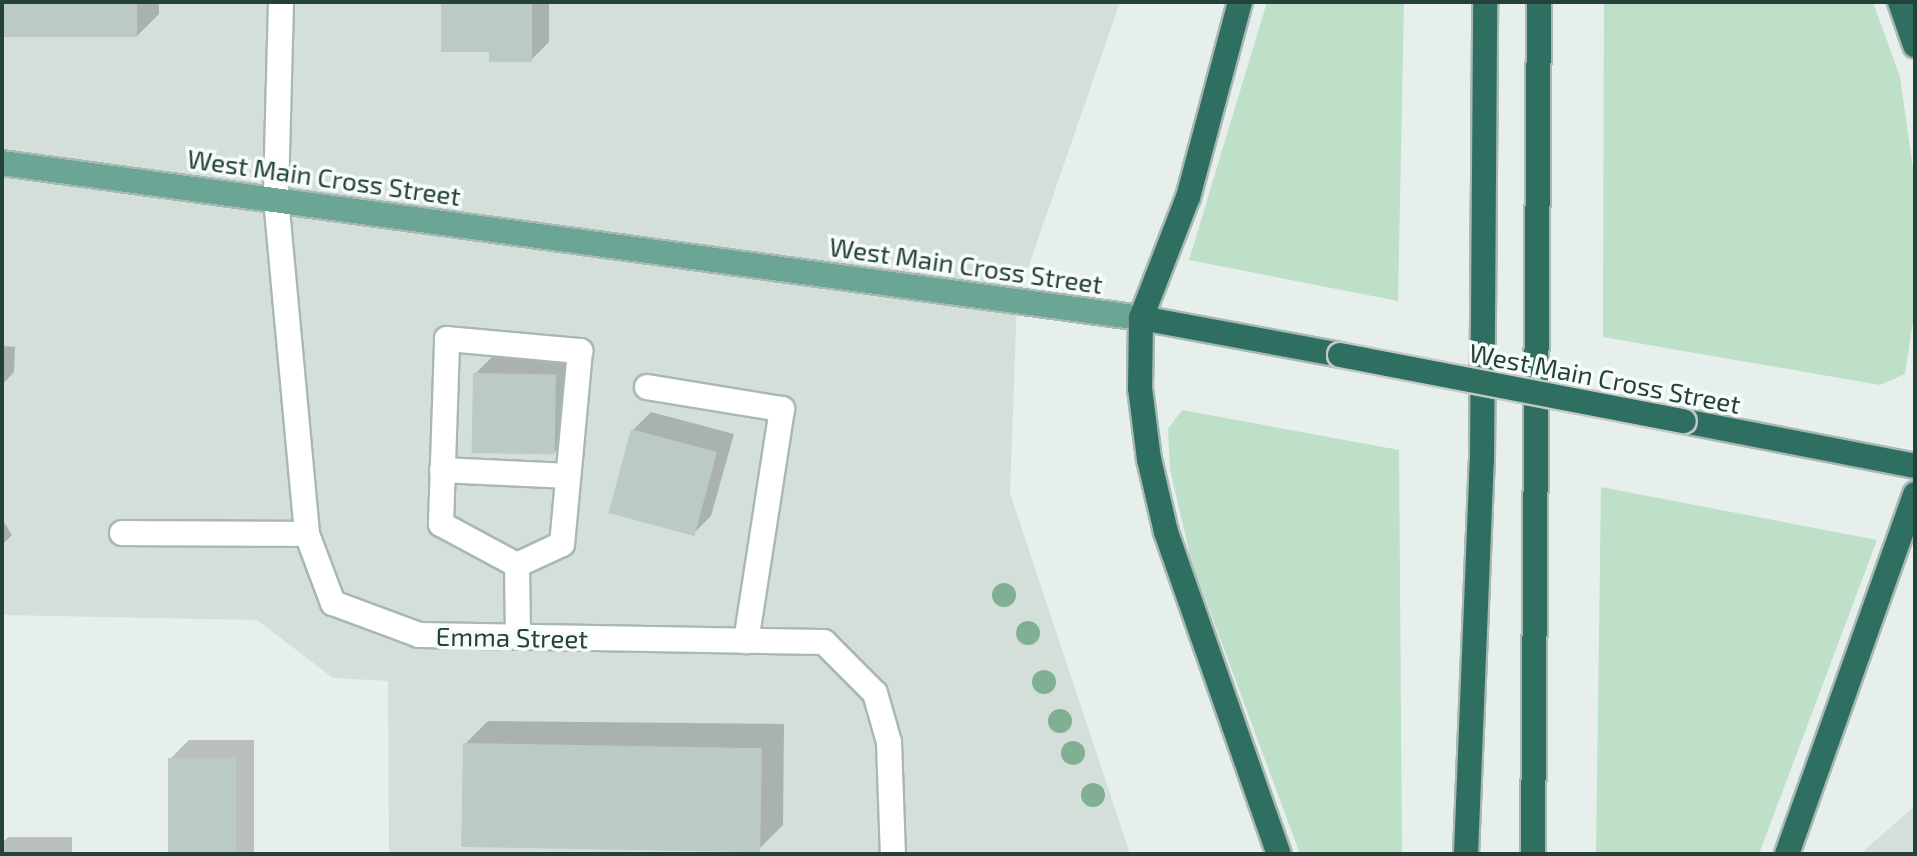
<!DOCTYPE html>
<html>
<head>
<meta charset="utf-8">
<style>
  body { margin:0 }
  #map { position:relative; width:1917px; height:856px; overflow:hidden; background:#e6efeb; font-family:"Exo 2",sans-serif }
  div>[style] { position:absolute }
  .built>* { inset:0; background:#d4dfda }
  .green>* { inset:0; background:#bfe0c8 }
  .shadow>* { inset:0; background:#0003 }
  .building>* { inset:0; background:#bbcac4; transform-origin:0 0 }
  .roads { filter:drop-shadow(2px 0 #a8b8b2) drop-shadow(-2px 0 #a8b8b2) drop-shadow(0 2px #a8b8b2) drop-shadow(0 -2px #a8b8b2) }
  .minor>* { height:24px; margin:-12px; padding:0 12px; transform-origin:12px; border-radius:12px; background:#fff }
  .major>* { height:24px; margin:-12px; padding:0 12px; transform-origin:12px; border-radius:12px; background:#6aa596 }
  .highway>* { height:24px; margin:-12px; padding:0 12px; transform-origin:12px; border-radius:12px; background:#2f6f62 }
  .bridges { filter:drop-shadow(2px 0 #c2cac8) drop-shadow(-2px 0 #c2cac8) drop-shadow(0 2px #c2cac8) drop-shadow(0 -2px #c2cac8) }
  .highway-bridge>* { height:24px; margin:-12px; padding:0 12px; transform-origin:12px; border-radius:12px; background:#2f6f62 }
  .trees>* { width:24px; height:24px; margin:-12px; border-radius:50%; background:#80af93 }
  span { translate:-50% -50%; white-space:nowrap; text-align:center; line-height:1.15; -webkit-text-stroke:7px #f7fbf9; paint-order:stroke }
  .street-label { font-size:26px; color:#24423a }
  .frame { position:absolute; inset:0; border:4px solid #24423a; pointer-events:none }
</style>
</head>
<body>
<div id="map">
  <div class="built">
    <i style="clip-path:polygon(2px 2px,1120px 2px,1017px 300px,1010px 493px,1130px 854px,389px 854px,388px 681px,333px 678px,257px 620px,2px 615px)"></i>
    <i style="clip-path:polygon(1915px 806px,1915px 854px,1860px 854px)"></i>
  </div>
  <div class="green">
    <i style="clip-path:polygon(1267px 2px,1404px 2px,1398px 301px,1189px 260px)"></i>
    <i style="clip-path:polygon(1604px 2px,1873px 2px,1900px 77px,1915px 183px,1915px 309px,1905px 374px,1880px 385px,1603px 337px)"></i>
    <i style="clip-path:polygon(1182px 410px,1399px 450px,1402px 854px,1300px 854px,1191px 560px,1170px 469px,1168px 429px)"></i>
    <i style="clip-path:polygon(1601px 487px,1877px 540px,1759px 854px,1596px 854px)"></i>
  </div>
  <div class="shadow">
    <i style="clip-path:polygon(2px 2px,159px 2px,159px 14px,136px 37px,2px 35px)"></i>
    <i style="clip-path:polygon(443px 2px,549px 2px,549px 42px,531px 60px,491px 50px)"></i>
    <i style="clip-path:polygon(2px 346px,15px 347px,14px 372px,2px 385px)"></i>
    <i style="clip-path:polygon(494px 355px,573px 357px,571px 436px,553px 454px,475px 374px)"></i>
    <i style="clip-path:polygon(651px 412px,734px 434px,711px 516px,692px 535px,633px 430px)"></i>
    <i style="clip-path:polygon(2px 519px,12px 535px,2px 545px)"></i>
    <i style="clip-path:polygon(488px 721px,784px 724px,783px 825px,760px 848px,465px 744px)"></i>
    <i style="clip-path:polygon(189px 740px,254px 740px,254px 854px,170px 854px,170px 759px)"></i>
    <i style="clip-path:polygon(8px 837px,72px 837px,72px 854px,2px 854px,2px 843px)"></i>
  </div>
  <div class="building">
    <i style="left:2px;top:2px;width:135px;height:35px"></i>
    <i style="clip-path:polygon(441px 2px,532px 2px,532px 62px,489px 62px,489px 52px,441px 52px)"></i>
    <i style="left:473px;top:373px;width:83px;height:80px;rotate:1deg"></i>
    <i style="left:631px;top:429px;width:89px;height:87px;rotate:15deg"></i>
    <i style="left:463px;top:743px;width:299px;height:104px;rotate:1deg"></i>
    <i style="left:168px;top:758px;width:68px;height:96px"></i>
  </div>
  <div class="roads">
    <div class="minor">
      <i style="left:281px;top:2px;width:197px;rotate:91.5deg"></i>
      <i style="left:276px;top:199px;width:336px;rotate:84.7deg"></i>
      <i style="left:307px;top:534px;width:74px;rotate:69.4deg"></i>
      <i style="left:333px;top:603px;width:92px;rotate:20.4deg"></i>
      <i style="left:419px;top:635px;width:405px;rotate:1deg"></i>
      <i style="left:824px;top:642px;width:72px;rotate:45deg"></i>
      <i style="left:875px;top:693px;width:51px;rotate:74.1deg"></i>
      <i style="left:889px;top:742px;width:112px;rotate:88deg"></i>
      <i style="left:447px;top:339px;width:134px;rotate:5.2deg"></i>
      <i style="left:580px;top:351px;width:194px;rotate:95.3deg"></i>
      <i style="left:562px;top:544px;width:50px;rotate:155deg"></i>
      <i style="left:517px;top:565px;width:86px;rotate:-151.7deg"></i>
      <i style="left:441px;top:524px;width:185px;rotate:-88.1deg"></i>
      <i style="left:647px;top:387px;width:137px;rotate:9.3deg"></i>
      <i style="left:782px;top:409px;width:235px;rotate:98.8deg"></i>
      <i style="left:442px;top:470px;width:126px;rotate:2.7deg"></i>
      <i style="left:122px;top:533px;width:185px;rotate:0.3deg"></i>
      <i style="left:517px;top:565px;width:72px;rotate:89.2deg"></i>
    </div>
    <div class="major">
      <i style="left:2px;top:163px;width:1149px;rotate:7.75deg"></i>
    </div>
    <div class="highway">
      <i style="left:1240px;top:2px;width:202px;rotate:104.9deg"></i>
      <i style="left:1188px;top:197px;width:130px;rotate:111.2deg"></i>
      <i style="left:1141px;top:318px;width:70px;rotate:90.8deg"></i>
      <i style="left:1140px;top:388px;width:72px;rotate:82.8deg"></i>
      <i style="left:1149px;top:459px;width:75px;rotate:76.9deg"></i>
      <i style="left:1166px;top:532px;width:341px;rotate:70.7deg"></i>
      <i style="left:1900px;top:2px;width:46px;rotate:70.8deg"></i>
      <i style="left:1141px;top:318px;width:202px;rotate:10.5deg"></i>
      <i style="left:1684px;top:421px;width:235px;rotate:11deg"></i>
      <i style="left:1466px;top:854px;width:393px;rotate:-87.7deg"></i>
      <i style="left:1482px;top:461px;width:459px;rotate:-89.6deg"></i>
      <i style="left:1533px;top:854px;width:852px;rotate:-89.6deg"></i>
      <i style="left:1787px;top:854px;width:382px;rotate:-70.4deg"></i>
    </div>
  </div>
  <div class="bridges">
    <div class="highway-bridge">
      <i style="left:1340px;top:355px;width:350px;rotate:10.9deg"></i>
    </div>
  </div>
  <div class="trees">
    <i style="left:1004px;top:595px"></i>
    <i style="left:1028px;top:633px"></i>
    <i style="left:1044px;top:682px"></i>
    <i style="left:1060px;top:721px"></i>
    <i style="left:1073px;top:753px"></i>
    <i style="left:1093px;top:795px"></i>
  </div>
  <div class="street-label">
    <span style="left:324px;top:177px;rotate:8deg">West Main Cross Street</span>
    <span style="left:966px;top:265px;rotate:8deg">West Main Cross Street</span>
    <span style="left:1605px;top:378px;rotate:11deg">West Main Cross Street</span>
    <span style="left:512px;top:637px;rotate:1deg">Emma Street</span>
  </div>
  <div class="frame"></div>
</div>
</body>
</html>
